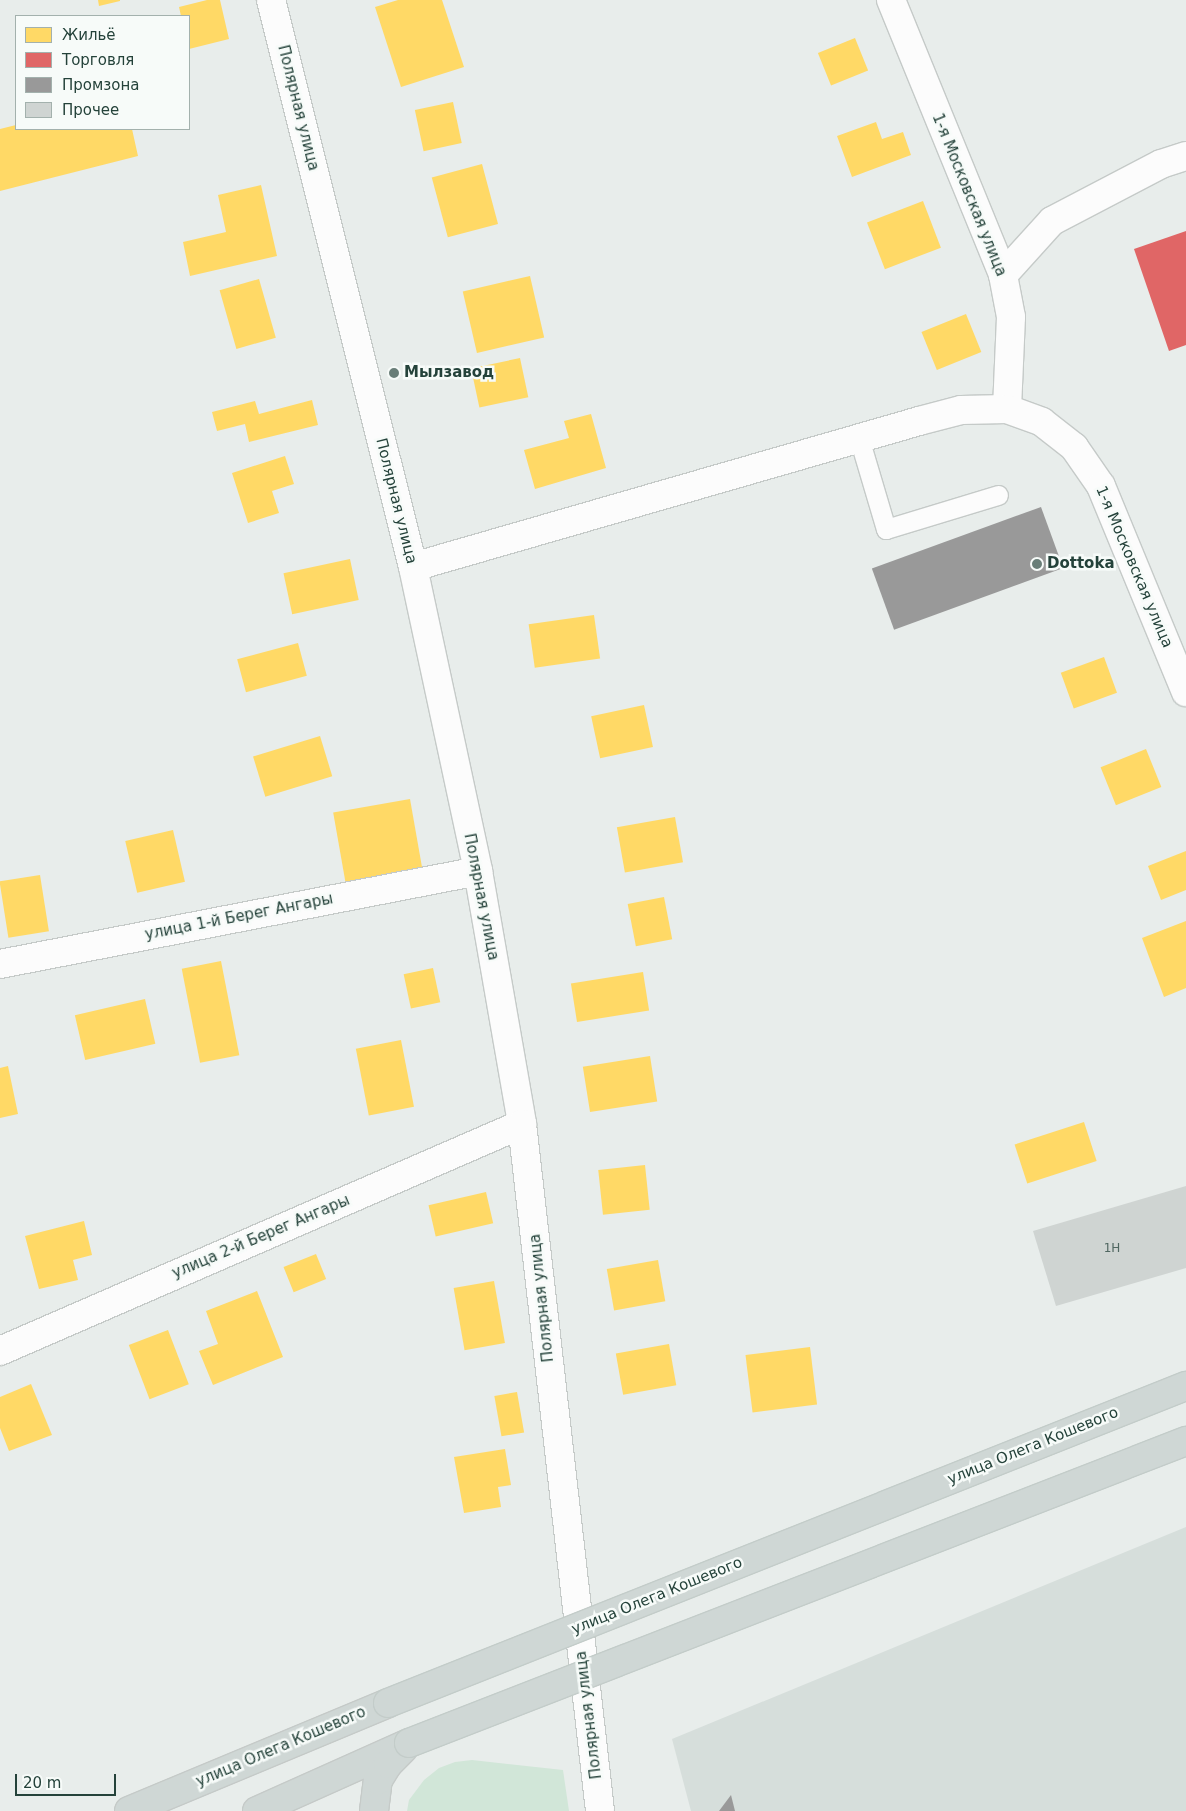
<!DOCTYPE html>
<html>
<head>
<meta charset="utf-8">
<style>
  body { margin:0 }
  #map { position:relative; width:1186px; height:1811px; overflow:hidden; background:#e8edeb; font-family:"DejaVu Sans",sans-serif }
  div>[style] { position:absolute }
  .built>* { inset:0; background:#d6dedb }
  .green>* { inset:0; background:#d1e6d8 }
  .homes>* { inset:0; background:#ffd966; transform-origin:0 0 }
  .shops>* { inset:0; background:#e06666 }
  .industry>* { inset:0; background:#999; transform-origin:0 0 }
  .building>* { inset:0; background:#cfd4d2 }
  .roads { filter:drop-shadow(1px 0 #c5cac8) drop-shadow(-1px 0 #c5cac8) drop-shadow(0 1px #c5cac8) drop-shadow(0 -1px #c5cac8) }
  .lane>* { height:19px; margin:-9.5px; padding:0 9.5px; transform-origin:9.5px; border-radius:9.5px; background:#fcfcfc }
  .street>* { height:28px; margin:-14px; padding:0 14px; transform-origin:14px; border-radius:14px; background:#fcfcfc }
  .secondary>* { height:28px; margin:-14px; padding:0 14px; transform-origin:14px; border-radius:14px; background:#fcfcfc }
  .primary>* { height:28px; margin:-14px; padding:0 14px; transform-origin:14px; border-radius:14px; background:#cfd7d5 }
  .bridges { filter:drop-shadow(1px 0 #c3ccc9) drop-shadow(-1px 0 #c3ccc9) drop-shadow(0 1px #c3ccc9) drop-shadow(0 -1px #c3ccc9) }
  .primary-bridge>* { height:28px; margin:-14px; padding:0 14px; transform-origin:14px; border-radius:14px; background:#cfd7d5 }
  .dots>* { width:14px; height:14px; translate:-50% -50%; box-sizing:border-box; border:2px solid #f7fbf9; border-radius:50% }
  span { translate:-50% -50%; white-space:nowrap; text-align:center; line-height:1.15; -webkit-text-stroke:5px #f7fbf9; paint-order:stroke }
  .number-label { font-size:12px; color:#506761 }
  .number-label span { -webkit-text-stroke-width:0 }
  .street-label { font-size:15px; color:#24423a }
  .poi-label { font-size:15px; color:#24423a; font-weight:700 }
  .left { translate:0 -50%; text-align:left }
  .legend { position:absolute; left:15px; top:15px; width:175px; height:115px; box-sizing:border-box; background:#f7fbf9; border:1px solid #a3b1ad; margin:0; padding:6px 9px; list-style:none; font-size:15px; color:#24423a }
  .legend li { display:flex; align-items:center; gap:10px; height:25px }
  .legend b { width:25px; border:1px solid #a3b1ad }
  .scale { position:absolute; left:15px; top:1774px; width:101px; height:22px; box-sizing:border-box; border:2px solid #24423a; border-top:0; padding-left:6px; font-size:15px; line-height:18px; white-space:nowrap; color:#24423a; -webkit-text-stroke:4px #f7fbf9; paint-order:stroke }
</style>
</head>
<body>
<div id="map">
  <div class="built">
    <i style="clip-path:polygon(1186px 1527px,1186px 1811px,691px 1811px,672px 1739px)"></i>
  </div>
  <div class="green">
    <i style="clip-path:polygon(472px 1760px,563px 1770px,569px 1811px,407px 1811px,409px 1800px,424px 1780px,439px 1768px,455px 1762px)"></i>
  </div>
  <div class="homes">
    <i style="clip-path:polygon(98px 0,120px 0,120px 1px,99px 6px)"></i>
    <i style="clip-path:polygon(207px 0,220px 0,229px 39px,189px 49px,189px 16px,181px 16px,179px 7px)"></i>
    <i style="clip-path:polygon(398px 0,442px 0,464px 67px,401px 87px,375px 7px)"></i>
    <i style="left:855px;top:38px;width:35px;height:40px;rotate:68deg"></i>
    <i style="left:453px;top:102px;width:42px;height:39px;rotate:78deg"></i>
    <i style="clip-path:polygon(876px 122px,882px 139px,903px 132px,911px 155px,852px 177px,837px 136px)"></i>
    <i style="clip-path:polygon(16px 125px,16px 129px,132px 129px,138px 156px,0 191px,0 129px)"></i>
    <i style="left:482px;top:164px;width:62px;height:52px;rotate:75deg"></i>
    <i style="clip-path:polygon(261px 185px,277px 256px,190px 276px,183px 242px,226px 232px,218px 195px)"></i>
    <i style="left:923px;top:201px;width:50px;height:60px;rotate:69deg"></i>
    <i style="left:530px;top:276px;width:63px;height:69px;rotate:77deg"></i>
    <i style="left:259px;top:279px;width:61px;height:41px;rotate:74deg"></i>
    <i style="left:966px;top:314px;width:41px;height:48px;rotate:68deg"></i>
    <i style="left:520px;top:358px;width:40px;height:50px;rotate:78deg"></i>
    <i style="clip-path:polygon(312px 400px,318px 425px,249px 442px,245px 424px,217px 431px,212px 412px,255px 401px,259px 414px)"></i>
    <i style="clip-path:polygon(591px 414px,606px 468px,535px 489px,524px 450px,569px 438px,564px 421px)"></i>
    <i style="clip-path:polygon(285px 456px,294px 484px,272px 491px,279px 513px,248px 523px,232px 473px)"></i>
    <i style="left:350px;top:559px;width:42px;height:68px;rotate:78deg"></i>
    <i style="left:594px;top:615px;width:44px;height:66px;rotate:82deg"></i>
    <i style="left:298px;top:643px;width:34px;height:63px;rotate:75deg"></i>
    <i style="left:1104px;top:657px;width:38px;height:46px;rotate:70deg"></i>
    <i style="left:644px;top:705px;width:43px;height:54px;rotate:78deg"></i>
    <i style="left:320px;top:736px;width:42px;height:70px;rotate:73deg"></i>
    <i style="left:1146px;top:749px;width:41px;height:49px;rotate:68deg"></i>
    <i style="left:410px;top:799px;width:72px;height:78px;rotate:80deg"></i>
    <i style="left:675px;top:817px;width:46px;height:59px;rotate:80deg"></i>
    <i style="left:173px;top:830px;width:53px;height:49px;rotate:77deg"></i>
    <i style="clip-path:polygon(1186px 851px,1186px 890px,1161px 900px,1148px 866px)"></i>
    <i style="left:40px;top:875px;width:57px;height:41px;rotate:81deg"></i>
    <i style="left:664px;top:897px;width:43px;height:37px;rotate:79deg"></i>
    <i style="clip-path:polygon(1186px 921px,1186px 988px,1164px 997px,1142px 938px)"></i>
    <i style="left:221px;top:961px;width:96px;height:40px;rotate:79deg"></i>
    <i style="left:433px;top:968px;width:35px;height:30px;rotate:78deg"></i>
    <i style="left:643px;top:972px;width:39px;height:73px;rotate:81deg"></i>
    <i style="left:145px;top:999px;width:46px;height:72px;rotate:77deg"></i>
    <i style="left:401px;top:1040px;width:68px;height:46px;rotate:79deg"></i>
    <i style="left:650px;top:1056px;width:46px;height:68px;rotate:81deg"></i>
    <i style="clip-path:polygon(8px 1066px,18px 1114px,0 1118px,0 1068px)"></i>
    <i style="left:1084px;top:1122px;width:41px;height:73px;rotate:72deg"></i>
    <i style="left:645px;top:1165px;width:45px;height:47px;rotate:84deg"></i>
    <i style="left:486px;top:1192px;width:32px;height:59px;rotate:77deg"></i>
    <i style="clip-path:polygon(84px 1221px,92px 1255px,73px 1260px,78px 1280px,39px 1289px,25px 1236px)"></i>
    <i style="left:316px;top:1254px;width:27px;height:35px;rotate:68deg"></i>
    <i style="left:658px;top:1260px;width:42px;height:52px;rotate:80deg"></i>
    <i style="left:494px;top:1281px;width:63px;height:41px;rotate:80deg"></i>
    <i style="clip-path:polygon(257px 1291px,283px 1357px,213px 1385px,199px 1351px,218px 1344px,206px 1311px)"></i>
    <i style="left:168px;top:1330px;width:58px;height:42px;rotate:69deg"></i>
    <i style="left:669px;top:1344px;width:42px;height:54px;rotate:80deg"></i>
    <i style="left:810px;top:1347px;width:58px;height:65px;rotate:83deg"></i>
    <i style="clip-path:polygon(31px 1384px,52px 1435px,9px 1451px,0 1428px,0 1397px)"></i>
    <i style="left:517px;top:1392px;width:41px;height:23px;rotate:80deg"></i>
    <i style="clip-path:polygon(505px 1449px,511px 1485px,498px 1487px,501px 1507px,464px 1513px,454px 1457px)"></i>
  </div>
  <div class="shops">
    <i style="clip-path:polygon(1186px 231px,1186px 345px,1169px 351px,1134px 249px)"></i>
  </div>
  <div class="industry">
    <i style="left:1041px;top:507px;width:65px;height:180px;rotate:70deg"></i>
    <i style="clip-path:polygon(731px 1795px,735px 1811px,719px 1811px)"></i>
  </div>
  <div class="building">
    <i style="clip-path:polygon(1186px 1186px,1186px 1268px,1056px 1306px,1033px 1231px)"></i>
  </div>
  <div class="roads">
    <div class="lane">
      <i style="left:859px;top:438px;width:95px;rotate:73.5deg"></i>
      <i style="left:886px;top:529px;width:117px;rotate:-16.9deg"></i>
    </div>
    <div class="street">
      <i style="left:891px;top:0;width:297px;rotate:67.8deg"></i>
      <i style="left:1003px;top:275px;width:43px;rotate:79.2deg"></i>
      <i style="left:1011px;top:317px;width:92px;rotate:92.5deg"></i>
      <i style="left:1003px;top:275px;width:73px;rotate:-47.8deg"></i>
      <i style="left:1052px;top:221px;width:123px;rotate:-27.6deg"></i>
      <i style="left:1161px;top:164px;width:26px;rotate:-18deg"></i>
      <i style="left:0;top:964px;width:487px;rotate:-11deg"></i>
      <i style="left:0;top:1351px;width:569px;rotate:-23.5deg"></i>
    </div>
    <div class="secondary">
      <i style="left:271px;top:0;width:585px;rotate:75.94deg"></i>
      <i style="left:413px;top:567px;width:311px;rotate:77.9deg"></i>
      <i style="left:478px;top:871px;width:257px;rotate:80.1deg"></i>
      <i style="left:522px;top:1124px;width:691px;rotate:83.52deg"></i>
      <i style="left:413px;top:567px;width:527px;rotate:-16.09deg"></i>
      <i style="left:919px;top:421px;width:43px;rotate:-14.7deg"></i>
      <i style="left:961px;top:410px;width:46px;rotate:-1.2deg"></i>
      <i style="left:1007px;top:409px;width:37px;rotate:20deg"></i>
      <i style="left:1042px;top:422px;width:41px;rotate:38deg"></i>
      <i style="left:1074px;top:447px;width:47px;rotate:55.3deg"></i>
      <i style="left:1101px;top:486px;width:223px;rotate:67.6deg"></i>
    </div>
    <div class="primary">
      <i style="left:129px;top:1811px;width:281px;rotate:-22.6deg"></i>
      <i style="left:257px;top:1811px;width:167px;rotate:-24.1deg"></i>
      <i style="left:374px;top:1811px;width:31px;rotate:-83deg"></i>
      <i style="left:378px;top:1780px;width:19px;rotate:-58deg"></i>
      <i style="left:388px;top:1764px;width:21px;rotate:-45deg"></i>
    </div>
  </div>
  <div class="bridges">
    <div class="primary-bridge">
      <i style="left:388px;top:1703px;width:859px;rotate:-21.67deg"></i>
      <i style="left:409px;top:1743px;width:834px;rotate:-21.24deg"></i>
    </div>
  </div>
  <div class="dots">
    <i style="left:394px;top:373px;background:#697e78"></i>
    <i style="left:1037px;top:564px;background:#697e78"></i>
  </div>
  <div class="number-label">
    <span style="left:1112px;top:1249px">1Н</span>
  </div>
  <div class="street-label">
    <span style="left:298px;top:108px;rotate:76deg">Полярная улица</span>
    <span style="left:969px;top:195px;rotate:68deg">1-я Московская улица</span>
    <span style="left:396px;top:501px;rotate:76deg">Полярная улица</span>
    <span style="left:1134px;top:567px;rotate:67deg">1-я Московская улица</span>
    <span style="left:481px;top:897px;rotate:79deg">Полярная улица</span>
    <span style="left:239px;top:917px;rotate:-11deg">улица 1-й Берег Ангары</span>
    <span style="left:261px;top:1237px;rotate:-23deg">улица 2-й Берег Ангары</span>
    <span style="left:542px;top:1298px;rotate:-96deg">Полярная улица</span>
    <span style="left:1033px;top:1446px;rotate:-22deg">улица Олега Кошевого</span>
    <span style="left:657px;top:1596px;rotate:-22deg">улица Олега Кошевого</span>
    <span style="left:589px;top:1715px;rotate:-97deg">Полярная улица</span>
    <span style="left:281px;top:1747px;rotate:-23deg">улица Олега Кошевого</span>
  </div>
  <div class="poi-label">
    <span class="left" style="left:404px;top:373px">Мылзавод</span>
    <span class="left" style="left:1047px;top:564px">Dottoka</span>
  </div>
  <ul class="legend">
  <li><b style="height:14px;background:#ffd966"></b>Жильё</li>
  <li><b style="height:14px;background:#e06666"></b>Торговля</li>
  <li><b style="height:14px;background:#999"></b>Промзона</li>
  <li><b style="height:14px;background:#cfd4d2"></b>Прочее</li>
  </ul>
  <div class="scale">20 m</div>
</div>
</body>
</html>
